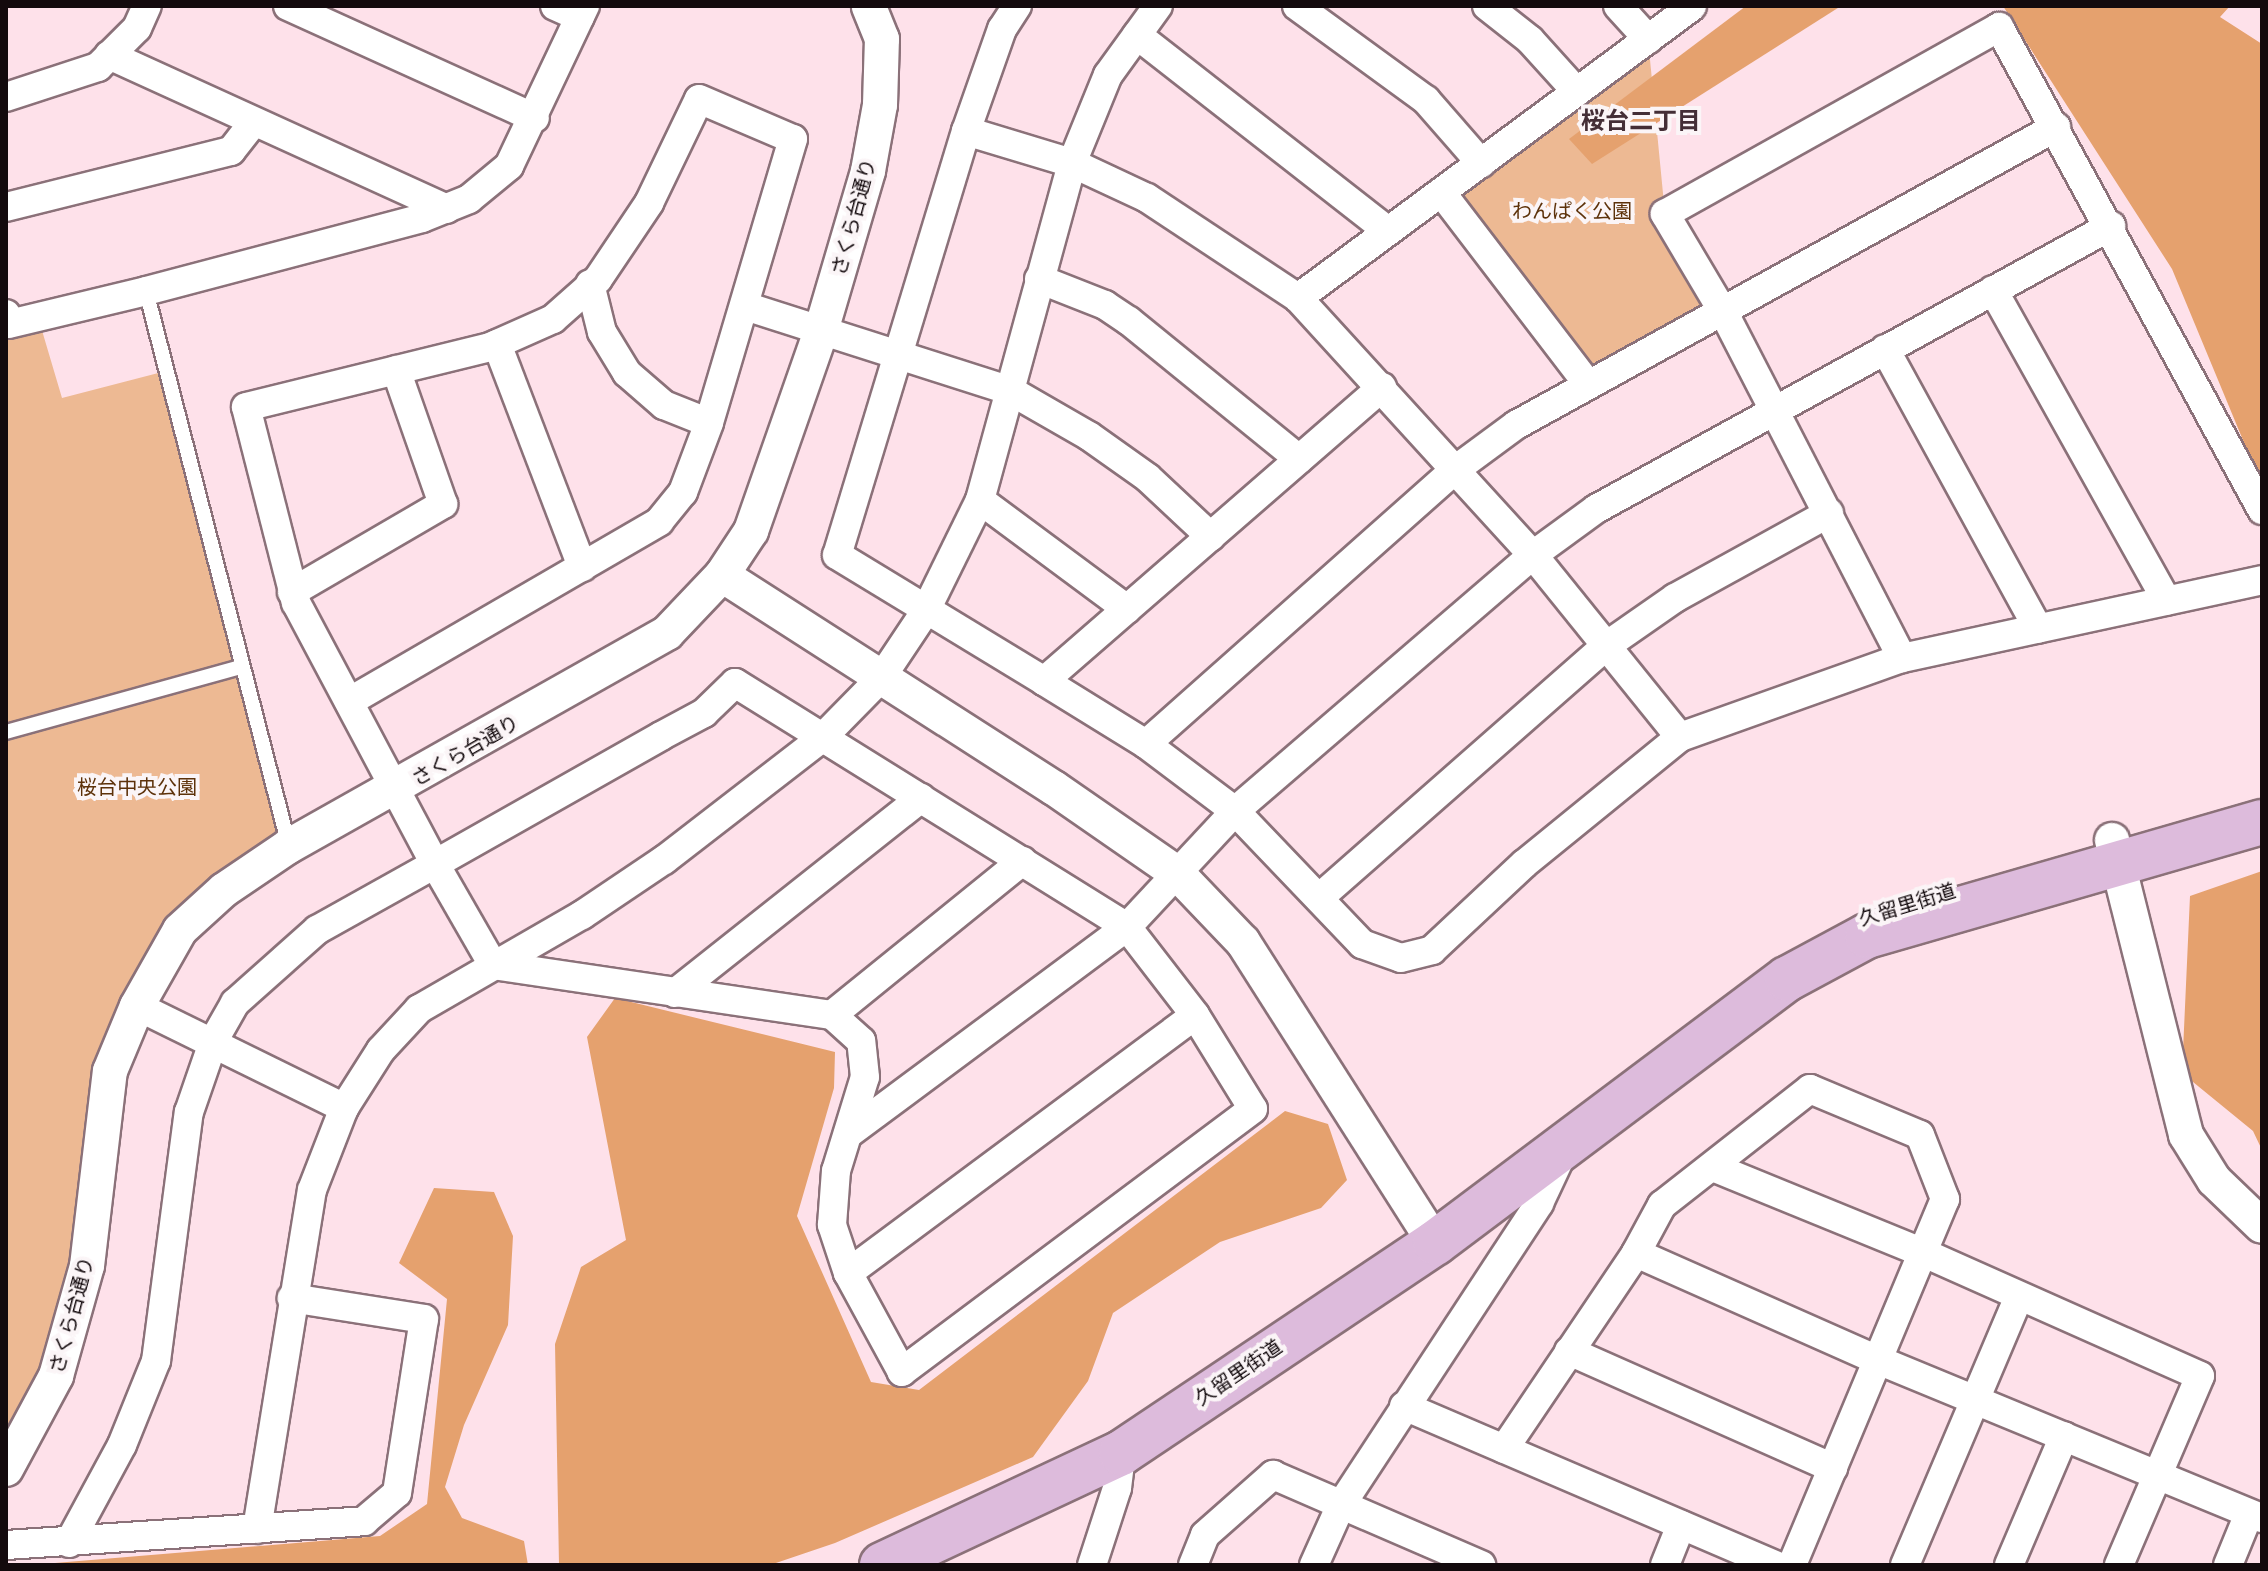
<!DOCTYPE html>
<html>
<head>
<meta charset="utf-8">
<style>
  body { margin:0 }
  #map { position:relative; width:2268px; height:1571px; overflow:hidden; background:#fee1ea; font-family:"Asap Condensed","Noto Sans JP",sans-serif }
  div>[style] { position:absolute }
  .green>* { inset:0; background:#edb993 }
  .forest>* { inset:0; background:#e5a16e }
  .roads { filter:drop-shadow(2px 0 #8b7179) drop-shadow(-2px 0 #8b7179) drop-shadow(0 2px #8b7179) drop-shadow(0 -2px #8b7179) }
  .service>* { height:14px; margin:-7px; padding:0 7px; transform-origin:7px; border-radius:7px; background:#fff }
  .minor>* { height:28px; margin:-14px; padding:0 14px; transform-origin:14px; border-radius:14px; background:#fff }
  .tertiary>* { height:34px; margin:-17px; padding:0 17px; transform-origin:17px; border-radius:17px; background:#fff }
  .primary>* { height:44px; margin:-22px; padding:0 22px; transform-origin:22px; border-radius:22px; background:#ddbbdc }
  span { translate:-50% -50%; white-space:nowrap; text-align:center; line-height:1.15; -webkit-text-stroke:8px #fbf5f7; paint-order:stroke }
  .park-label { font-size:20px; color:#5d320a }
  .street-label { font-size:20px; color:#130a0d }
  .quarter-label { font-size:24px; color:#442e36; font-weight:700 }
  .frame { position:absolute; inset:0; border:8px solid #130a0d; pointer-events:none }
</style>
</head>
<body>
<div id="map">
  <div class="green">
    <i style="clip-path:polygon(1648px 39px,1665px 214px,1722px 310px,1588px 384px,1441px 192px)"></i>
    <i style="clip-path:polygon(38px 317px,62px 398px,166px 371px,289px 846px,224px 890px,137px 1007px,87px 1266px,6px 1469px,6px 326px)"></i>
  </div>
  <div class="forest">
    <i style="clip-path:polygon(1746px 6px,1841px 6px,1592px 164px,1569px 139px)"></i>
    <i style="clip-path:polygon(2003px 6px,2230px 6px,2220px 17px,2262px 44px,2262px 486px,2172px 269px)"></i>
    <i style="clip-path:polygon(2262px 871px,2262px 1150px,2253px 1131px,2182px 1073px,2190px 896px)"></i>
    <i style="clip-path:polygon(615px 998px,835px 1052px,834px 1088px,797px 1216px,871px 1382px,919px 1390px,1285px 1111px,1328px 1124px,1347px 1180px,1321px 1208px,1220px 1242px,1113px 1313px,1088px 1381px,1033px 1457px,835px 1543px,770px 1565px,559px 1565px,555px 1344px,581px 1267px,626px 1240px,587px 1037px)"></i>
    <i style="clip-path:polygon(434px 1188px,494px 1192px,513px 1236px,508px 1325px,464px 1425px,445px 1487px,462px 1518px,524px 1541px,528px 1565px,31px 1565px,380px 1536px,427px 1504px,447px 1299px,399px 1263px)"></i>
  </div>
  <div class="roads">
    <div class="service">
      <i style="left:146px;top:291px;width:573px;rotate:75.55deg"></i>
      <i style="left:6px;top:732px;width:243px;rotate:-15.5deg"></i>
    </div>
    <div class="minor">
      <i style="left:288px;top:6px;width:271px;rotate:24.4deg"></i>
      <i style="left:555px;top:6px;width:27px;rotate:24deg"></i>
      <i style="left:1017px;top:6px;width:27px;rotate:123deg"></i>
      <i style="left:1002px;top:29px;width:108px;rotate:109.4deg"></i>
      <i style="left:966px;top:131px;width:443px;rotate:106.9deg"></i>
      <i style="left:837px;top:555px;width:242px;rotate:31.3deg"></i>
      <i style="left:1044px;top:681px;width:448px;rotate:-41deg"></i>
      <i style="left:1297px;top:6px;width:160px;rotate:36.1deg"></i>
      <i style="left:1426px;top:100px;width:84px;rotate:48.9deg"></i>
      <i style="left:1487px;top:6px;width:55px;rotate:38.3deg"></i>
      <i style="left:1530px;top:40px;width:70px;rotate:47.9deg"></i>
      <i style="left:1618px;top:6px;width:45px;rotate:47.7deg"></i>
      <i style="left:1137px;top:35px;width:318px;rotate:38deg"></i>
      <i style="left:109px;top:55px;width:371px;rotate:24.5deg"></i>
      <i style="left:6px;top:97px;width:97px;rotate:-18.1deg"></i>
      <i style="left:98px;top:67px;width:55px;rotate:-45deg"></i>
      <i style="left:137px;top:28px;width:24px;rotate:-66deg"></i>
      <i style="left:966px;top:131px;width:111px;rotate:16.8deg"></i>
      <i style="left:1072px;top:163px;width:83px;rotate:25deg"></i>
      <i style="left:1147px;top:198px;width:181px;rotate:33.5deg"></i>
      <i style="left:1298px;top:298px;width:348px;rotate:47.6deg"></i>
      <i style="left:1533px;top:555px;width:234px;rotate:51.1deg"></i>
      <i style="left:1441px;top:192px;width:242px;rotate:52.6deg"></i>
      <i style="left:6px;top:207px;width:232px;rotate:-14deg"></i>
      <i style="left:231px;top:151px;width:36px;rotate:-52deg"></i>
      <i style="left:1039px;top:279px;width:71px;rotate:21.5deg"></i>
      <i style="left:1105px;top:305px;width:29px;rotate:34deg"></i>
      <i style="left:1129px;top:321px;width:219px;rotate:39.1deg"></i>
      <i style="left:590px;top:284px;width:49px;rotate:76deg"></i>
      <i style="left:602px;top:332px;width:48px;rotate:58.6deg"></i>
      <i style="left:627px;top:373px;width:49px;rotate:40.9deg"></i>
      <i style="left:664px;top:405px;width:48px;rotate:21.8deg"></i>
      <i style="left:1993px;top:290px;width:356px;rotate:60.8deg"></i>
      <i style="left:1298px;top:298px;width:490px;rotate:-36.5deg"></i>
      <i style="left:745px;top:306px;width:277px;rotate:17.7deg"></i>
      <i style="left:1009px;top:390px;width:92px;rotate:29.9deg"></i>
      <i style="left:1089px;top:436px;width:72px;rotate:35.4deg"></i>
      <i style="left:1148px;top:478px;width:86px;rotate:43.1deg"></i>
      <i style="left:6px;top:314px;width:10px;rotate:73deg"></i>
      <i style="left:9px;top:324px;width:141px;rotate:-13.5deg"></i>
      <i style="left:146px;top:291px;width:285px;rotate:-14.8deg"></i>
      <i style="left:422px;top:218px;width:51px;rotate:-22deg"></i>
      <i style="left:469px;top:199px;width:52px;rotate:-39.5deg"></i>
      <i style="left:509px;top:166px;width:177px;rotate:-64.6deg"></i>
      <i style="left:497px;top:344px;width:239px;rotate:69.1deg"></i>
      <i style="left:1885px;top:349px;width:319px;rotate:61.3deg"></i>
      <i style="left:980px;top:500px;width:183px;rotate:36.6deg"></i>
      <i style="left:292px;top:592px;width:175px;rotate:-30.2deg"></i>
      <i style="left:443px;top:504px;width:142px;rotate:-109.3deg"></i>
      <i style="left:1902px;top:658px;width:392px;rotate:-117.3deg"></i>
      <i style="left:1722px;top:310px;width:112px;rotate:-120.7deg"></i>
      <i style="left:1665px;top:214px;width:383px;rotate:-29.2deg"></i>
      <i style="left:1999px;top:27px;width:550px;rotate:61.43deg"></i>
      <i style="left:1044px;top:681px;width:120px;rotate:31.7deg"></i>
      <i style="left:1146px;top:744px;width:111px;rotate:37deg"></i>
      <i style="left:1235px;top:811px;width:184px;rotate:46.3deg"></i>
      <i style="left:1362px;top:944px;width:41px;rotate:19.7deg"></i>
      <i style="left:1401px;top:958px;width:32px;rotate:-14deg"></i>
      <i style="left:1432px;top:950px;width:126px;rotate:-43.1deg"></i>
      <i style="left:1524px;top:864px;width:201px;rotate:-39.1deg"></i>
      <i style="left:1680px;top:737px;width:236px;rotate:-19.6deg"></i>
      <i style="left:1902px;top:658px;width:368px;rotate:-12.2deg"></i>
      <i style="left:1146px;top:744px;width:413px;rotate:-41.6deg"></i>
      <i style="left:1455px;top:470px;width:76px;rotate:-36.4deg"></i>
      <i style="left:1516px;top:425px;width:617px;rotate:-28.89deg"></i>
      <i style="left:1319px;top:898px;width:382px;rotate:-41.3deg"></i>
      <i style="left:1606px;top:646px;width:84px;rotate:-34.8deg"></i>
      <i style="left:1675px;top:598px;width:176px;rotate:-28.9deg"></i>
      <i style="left:675px;top:993px;width:314px;rotate:-38.4deg"></i>
      <i style="left:137px;top:1006px;width:231px;rotate:26.2deg"></i>
      <i style="left:832px;top:1015px;width:245px;rotate:-39deg"></i>
      <i style="left:848px;top:1134px;width:347px;rotate:-36.6deg"></i>
      <i style="left:1127px;top:927px;width:158px;rotate:-47deg"></i>
      <i style="left:1235px;top:811px;width:393px;rotate:-40.7deg"></i>
      <i style="left:1533px;top:555px;width:78px;rotate:-36.1deg"></i>
      <i style="left:1596px;top:509px;width:588px;rotate:-28.79deg"></i>
      <i style="left:1713px;top:1167px;width:228px;rotate:22.2deg"></i>
      <i style="left:1924px;top:1253px;width:302px;rotate:24deg"></i>
      <i style="left:2200px;top:1376px;width:206px;rotate:113.2deg"></i>
      <i style="left:1636px;top:1253px;width:265px;rotate:23.9deg"></i>
      <i style="left:1878px;top:1360px;width:415px;rotate:22.4deg"></i>
      <i style="left:848px;top:1273px;width:432px;rotate:-36.6deg"></i>
      <i style="left:1569px;top:1351px;width:289px;rotate:23.9deg"></i>
      <i style="left:1404px;top:1406px;width:404px;rotate:23.2deg"></i>
      <i style="left:1504px;top:1449px;width:236px;rotate:-56deg"></i>
      <i style="left:1636px;top:1253px;width:55px;rotate:-61.6deg"></i>
      <i style="left:1662px;top:1205px;width:188px;rotate:-38.1deg"></i>
      <i style="left:1810px;top:1089px;width:119px;rotate:22.7deg"></i>
      <i style="left:1920px;top:1135px;width:69px;rotate:68.7deg"></i>
      <i style="left:1945px;top:1199px;width:397px;rotate:112.7deg"></i>
      <i style="left:257px;top:1529px;width:343px;rotate:-80.8deg"></i>
      <i style="left:312px;top:1190px;width:88px;rotate:-68.7deg"></i>
      <i style="left:344px;top:1108px;width:69px;rotate:-57.5deg"></i>
      <i style="left:381px;top:1050px;width:56px;rotate:-47.2deg"></i>
      <i style="left:419px;top:1009px;width:188px;rotate:-30deg"></i>
      <i style="left:582px;top:915px;width:99px;rotate:-33.9deg"></i>
      <i style="left:664px;top:860px;width:201px;rotate:-37.7deg"></i>
      <i style="left:823px;top:737px;width:83px;rotate:-45.5deg"></i>
      <i style="left:881px;top:678px;width:79px;rotate:-56.3deg"></i>
      <i style="left:925px;top:612px;width:125px;rotate:-63.8deg"></i>
      <i style="left:980px;top:500px;width:349px;rotate:-74.7deg"></i>
      <i style="left:1072px;top:163px;width:95px;rotate:-67.8deg"></i>
      <i style="left:1108px;top:75px;width:85px;rotate:-54.1deg"></i>
      <i style="left:69px;top:1543px;width:111px;rotate:-61.6deg"></i>
      <i style="left:122px;top:1445px;width:91px;rotate:-68deg"></i>
      <i style="left:156px;top:1361px;width:251px;rotate:-82.5deg"></i>
      <i style="left:189px;top:1112px;width:76px;rotate:-70.9deg"></i>
      <i style="left:214px;top:1040px;width:43px;rotate:-60.4deg"></i>
      <i style="left:235px;top:1003px;width:110px;rotate:-41.7deg"></i>
      <i style="left:317px;top:930px;width:135px;rotate:-29.2deg"></i>
      <i style="left:435px;top:864px;width:260px;rotate:-29.5deg"></i>
      <i style="left:661px;top:736px;width:49px;rotate:-28.1deg"></i>
      <i style="left:704px;top:713px;width:43px;rotate:-44.1deg"></i>
      <i style="left:735px;top:683px;width:462px;rotate:31.9deg"></i>
      <i style="left:1127px;top:927px;width:111px;rotate:52.3deg"></i>
      <i style="left:1195px;top:1015px;width:110px;rotate:58.3deg"></i>
      <i style="left:1253px;top:1109px;width:439px;rotate:143.2deg"></i>
      <i style="left:902px;top:1372px;width:113px;rotate:-118.6deg"></i>
      <i style="left:848px;top:1273px;width:51px;rotate:-108.4deg"></i>
      <i style="left:832px;top:1225px;width:54px;rotate:-85.8deg"></i>
      <i style="left:836px;top:1171px;width:98px;rotate:-72.9deg"></i>
      <i style="left:865px;top:1077px;width:36px;rotate:-96deg"></i>
      <i style="left:861px;top:1041px;width:39px;rotate:-138deg"></i>
      <i style="left:832px;top:1015px;width:343px;rotate:-171.6deg"></i>
      <i style="left:493px;top:965px;width:116px;rotate:-119.9deg"></i>
      <i style="left:435px;top:864px;width:296px;rotate:-118deg"></i>
      <i style="left:296px;top:603px;width:202px;rotate:-104.3deg"></i>
      <i style="left:246px;top:407px;width:251px;rotate:-13.8deg"></i>
      <i style="left:490px;top:347px;width:69px;rotate:-24deg"></i>
      <i style="left:553px;top:319px;width:60px;rotate:-41.6deg"></i>
      <i style="left:598px;top:279px;width:92px;rotate:-56.1deg"></i>
      <i style="left:649px;top:203px;width:115px;rotate:-64.3deg"></i>
      <i style="left:699px;top:99px;width:102px;rotate:23.1deg"></i>
      <i style="left:793px;top:139px;width:296px;rotate:106.5deg"></i>
      <i style="left:709px;top:423px;width:74px;rotate:110.6deg"></i>
      <i style="left:683px;top:492px;width:38px;rotate:129deg"></i>
      <i style="left:659px;top:522px;width:358px;rotate:149.9deg"></i>
      <i style="left:6px;top:1545px;width:359px;rotate:-3.8deg"></i>
      <i style="left:364px;top:1521px;width:43px;rotate:-40.3deg"></i>
      <i style="left:397px;top:1493px;width:176px;rotate:-81.2deg"></i>
      <i style="left:424px;top:1319px;width:134px;rotate:-171deg"></i>
      <i style="left:1092px;top:1565px;width:81px;rotate:-72deg"></i>
      <i style="left:1117px;top:1488px;width:35px;rotate:-83deg"></i>
      <i style="left:1193px;top:1565px;width:32px;rotate:-68deg"></i>
      <i style="left:1205px;top:1535px;width:91px;rotate:-41.4deg"></i>
      <i style="left:1273px;top:1475px;width:227px;rotate:23.4deg"></i>
      <i style="left:1314px;top:1565px;width:66px;rotate:-65.8deg"></i>
      <i style="left:1341px;top:1505px;width:361px;rotate:-56.7deg"></i>
      <i style="left:1539px;top:1203px;width:56px;rotate:-64.8deg"></i>
      <i style="left:1665px;top:1565px;width:43px;rotate:-68.2deg"></i>
      <i style="left:1905px;top:1565px;width:291px;rotate:-67deg"></i>
      <i style="left:2009px;top:1565px;width:140px;rotate:-66.9deg"></i>
      <i style="left:2228px;top:1565px;width:53px;rotate:-67.8deg"></i>
    </div>
    <div class="tertiary">
      <i style="left:722px;top:575px;width:394px;rotate:32.7deg"></i>
      <i style="left:1054px;top:788px;width:151px;rotate:34.7deg"></i>
      <i style="left:1178px;top:874px;width:94px;rotate:46.3deg"></i>
      <i style="left:1243px;top:942px;width:357px;rotate:57.5deg"></i>
      <i style="left:2112px;top:840px;width:304px;rotate:75.9deg"></i>
      <i style="left:2186px;top:1135px;width:53px;rotate:58.1deg"></i>
      <i style="left:2214px;top:1180px;width:66px;rotate:43.8deg"></i>
      <i style="left:6px;top:1469px;width:106px;rotate:-61.7deg"></i>
      <i style="left:56px;top:1376px;width:114px;rotate:-74.3deg"></i>
      <i style="left:87px;top:1266px;width:196px;rotate:-83.3deg"></i>
      <i style="left:110px;top:1071px;width:70px;rotate:-67.4deg"></i>
      <i style="left:137px;top:1006px;width:87px;rotate:-60.5deg"></i>
      <i style="left:180px;top:930px;width:59px;rotate:-42.3deg"></i>
      <i style="left:224px;top:890px;width:78px;rotate:-34.1deg"></i>
      <i style="left:289px;top:846px;width:434px;rotate:-29.4deg"></i>
      <i style="left:667px;top:633px;width:80px;rotate:-46.5deg"></i>
      <i style="left:722px;top:575px;width:53px;rotate:-56.6deg"></i>
      <i style="left:751px;top:531px;width:212px;rotate:-70.7deg"></i>
      <i style="left:821px;top:331px;width:167px;rotate:-73.6deg"></i>
      <i style="left:868px;top:171px;width:67px;rotate:-79.7deg"></i>
      <i style="left:880px;top:105px;width:66px;rotate:-88.3deg"></i>
      <i style="left:882px;top:39px;width:35px;rotate:-112deg"></i>
    </div>
    <div class="primary">
      <i style="left:882px;top:1565px;width:264px;rotate:-25.1deg"></i>
      <i style="left:1121px;top:1453px;width:378px;rotate:-33.8deg"></i>
      <i style="left:1435px;top:1243px;width:440px;rotate:-36.9deg"></i>
      <i style="left:1787px;top:979px;width:91px;rotate:-28.3deg"></i>
      <i style="left:1867px;top:936px;width:411px;rotate:-16.1deg"></i>
    </div>
  </div>
  <div class="park-label">
    <span style="left:1572px;top:210px">わんぱく公園</span>
    <span style="left:137px;top:786px">桜台中央公園</span>
  </div>
  <div class="street-label">
    <span style="left:853px;top:217px;rotate:-75deg">さくら台通り</span>
    <span style="left:465px;top:750px;rotate:-30deg">さくら台通り</span>
    <span style="left:1907px;top:904px;rotate:-17deg">久留里街道</span>
    <span style="left:71px;top:1315px;rotate:-75deg">さくら台通り</span>
    <span style="left:1238px;top:1372px;rotate:-34deg">久留里街道</span>
  </div>
  <div class="quarter-label">
    <span style="left:1641px;top:121px">桜台二丁目</span>
  </div>
  <div class="frame"></div>
</div>
</body>
</html>
